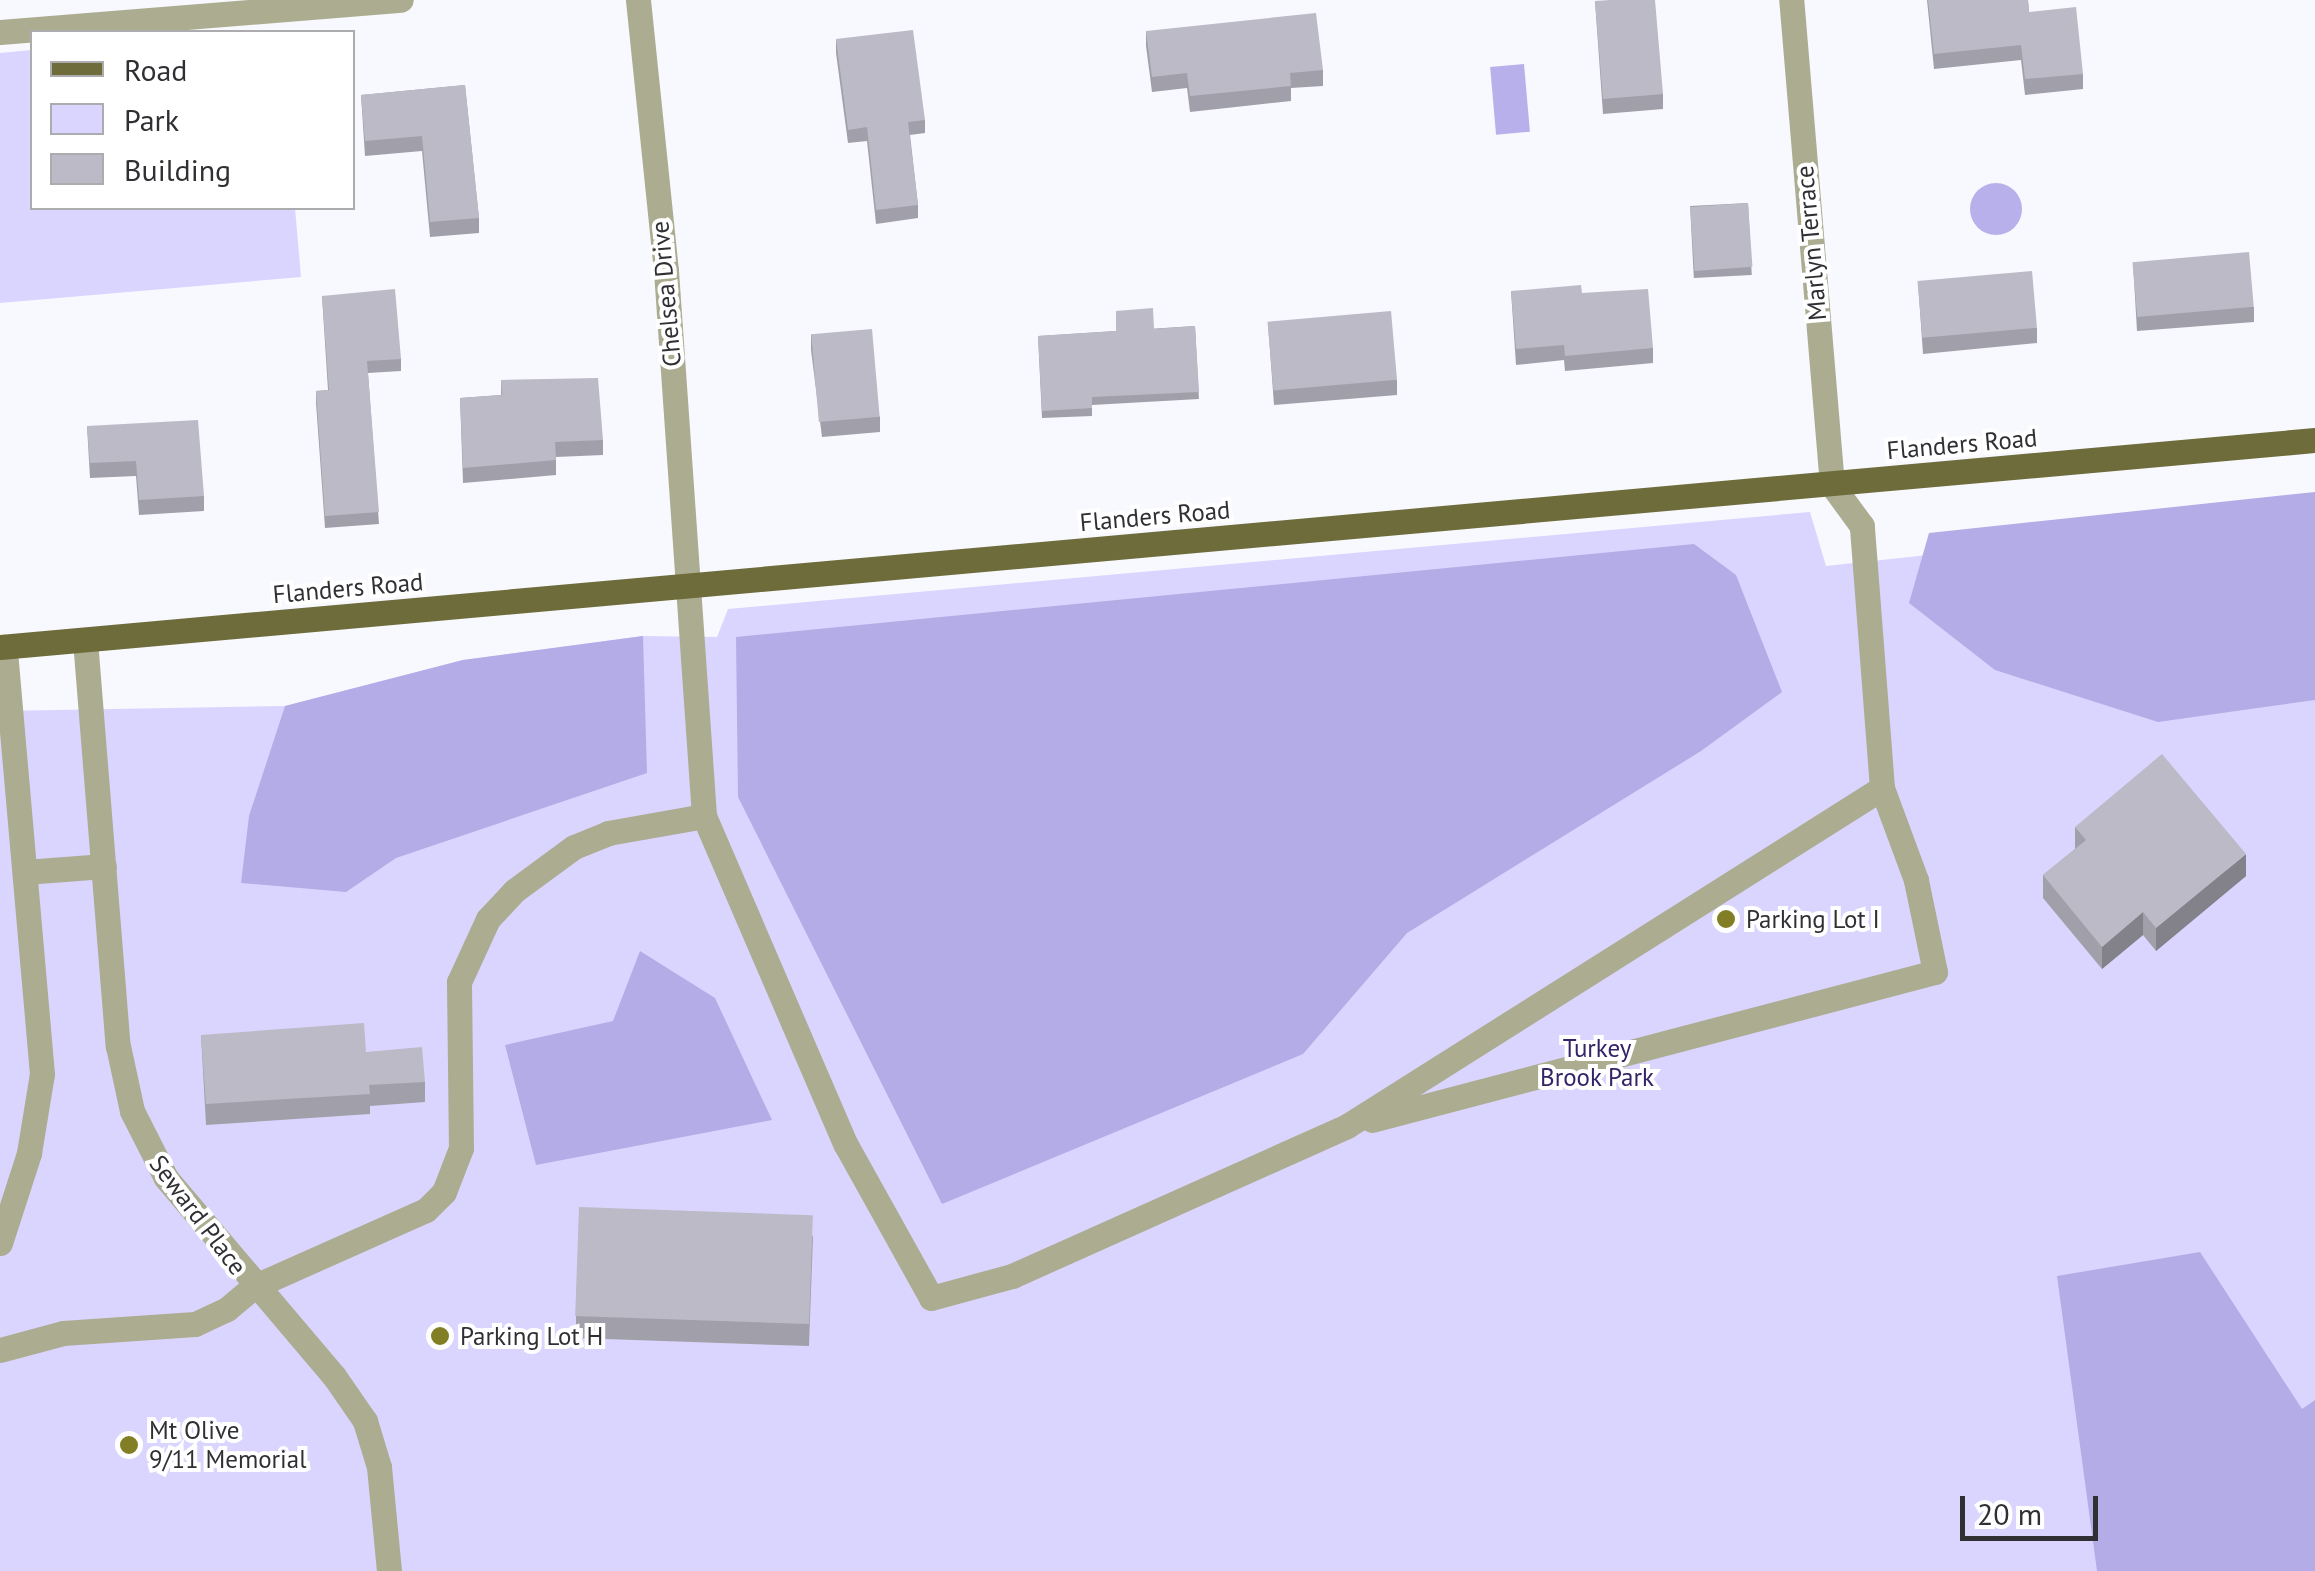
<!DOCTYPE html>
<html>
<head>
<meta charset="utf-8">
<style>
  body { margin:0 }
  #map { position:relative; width:2315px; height:1571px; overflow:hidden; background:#f8f8ff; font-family:"PT Sans",sans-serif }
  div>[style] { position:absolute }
  .green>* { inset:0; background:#dad5fe }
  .forest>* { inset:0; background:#b3ace6 }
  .water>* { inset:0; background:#b8b0eb; transform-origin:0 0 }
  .round { border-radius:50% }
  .minor>* { height:25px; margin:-12.5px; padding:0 12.5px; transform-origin:12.5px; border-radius:12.5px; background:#acac91 }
  .major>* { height:25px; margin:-12.5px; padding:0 12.5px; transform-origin:12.5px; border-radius:12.5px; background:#6d6c3a }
  .wall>* { inset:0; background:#a1a0aa; transform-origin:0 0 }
  .shaded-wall>* { inset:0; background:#83828b }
  .building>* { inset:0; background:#bbbac6; transform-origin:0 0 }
  .dots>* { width:28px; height:28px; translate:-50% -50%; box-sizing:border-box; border:5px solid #fff; border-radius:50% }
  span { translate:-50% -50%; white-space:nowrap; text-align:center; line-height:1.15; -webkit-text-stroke:8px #fff; paint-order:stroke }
  .street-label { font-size:25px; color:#303034 }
  .poi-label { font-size:25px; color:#303034 }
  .left { translate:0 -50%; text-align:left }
  .park-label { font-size:25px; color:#352367 }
  .legend { position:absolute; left:30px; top:30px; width:325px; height:180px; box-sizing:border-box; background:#fff; border:2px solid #acacae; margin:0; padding:12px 18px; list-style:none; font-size:30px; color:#303034 }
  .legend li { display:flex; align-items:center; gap:20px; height:50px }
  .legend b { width:50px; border:2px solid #acacae }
  .scale { position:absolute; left:1960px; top:1496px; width:138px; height:45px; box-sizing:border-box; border:5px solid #303034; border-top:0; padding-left:12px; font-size:30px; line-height:35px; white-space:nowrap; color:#303034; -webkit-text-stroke:8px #fff; paint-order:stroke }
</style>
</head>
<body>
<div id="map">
  <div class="green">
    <i style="clip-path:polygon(32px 50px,32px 208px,295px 208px,301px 277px,0 303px,0 53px)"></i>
    <i style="clip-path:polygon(1810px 512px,1826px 566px,2315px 513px,2315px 1571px,0 1571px,0 711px,285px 706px,463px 660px,643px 636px,717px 637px,728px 609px)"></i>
  </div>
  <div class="forest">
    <i style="clip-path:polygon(2315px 492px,2315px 700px,2158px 722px,1995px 670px,1909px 603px,1929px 533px)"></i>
    <i style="clip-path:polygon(1694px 544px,1736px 575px,1782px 692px,1701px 751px,1407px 933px,1303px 1054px,942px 1204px,738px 797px,736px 637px)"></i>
    <i style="clip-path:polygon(643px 636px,647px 773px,396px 858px,346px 892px,241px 883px,249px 816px,285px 706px,463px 660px)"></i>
    <i style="clip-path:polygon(640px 951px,715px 998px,772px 1120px,536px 1165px,505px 1045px,613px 1021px)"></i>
    <i style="clip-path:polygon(2200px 1252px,2302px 1409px,2315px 1400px,2315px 1571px,2097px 1571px,2057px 1276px)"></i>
  </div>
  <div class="water">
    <i style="left:1524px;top:64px;width:68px;height:34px;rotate:85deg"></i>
    <i class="round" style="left:1970px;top:183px;width:52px;height:52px"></i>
  </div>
  <div class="minor">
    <i style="left:638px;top:0;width:272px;rotate:84.1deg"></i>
    <i style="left:666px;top:271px;width:546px;rotate:86.01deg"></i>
    <i style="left:704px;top:816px;width:358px;rotate:66.7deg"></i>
    <i style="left:846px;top:1145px;width:175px;rotate:60.9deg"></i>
    <i style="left:931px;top:1298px;width:84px;rotate:-15.2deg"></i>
    <i style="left:1012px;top:1276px;width:367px;rotate:-24.1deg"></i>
    <i style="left:1347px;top:1126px;width:633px;rotate:-32.28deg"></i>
    <i style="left:0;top:32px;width:402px;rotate:-4.6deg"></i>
    <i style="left:85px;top:640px;width:407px;rotate:85.4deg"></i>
    <i style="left:118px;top:1046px;width:66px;rotate:77.8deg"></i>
    <i style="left:132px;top:1111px;width:75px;rotate:63.1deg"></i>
    <i style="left:166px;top:1178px;width:260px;rotate:49.7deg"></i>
    <i style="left:334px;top:1376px;width:55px;rotate:55.4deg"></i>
    <i style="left:365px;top:1421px;width:48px;rotate:73.1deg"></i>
    <i style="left:379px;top:1467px;width:104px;rotate:84.5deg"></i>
    <i style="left:25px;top:872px;width:79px;rotate:-4.3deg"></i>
    <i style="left:1372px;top:1120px;width:582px;rotate:-14.73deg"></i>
    <i style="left:1935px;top:972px;width:94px;rotate:-101.7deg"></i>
    <i style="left:1916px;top:880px;width:98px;rotate:-110.3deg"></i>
    <i style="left:1882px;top:788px;width:263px;rotate:-94.4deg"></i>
    <i style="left:1862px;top:526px;width:51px;rotate:-126.2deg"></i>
    <i style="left:1832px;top:485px;width:487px;rotate:-94.8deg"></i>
    <i style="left:0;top:1243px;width:95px;rotate:-72.1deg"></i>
    <i style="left:29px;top:1153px;width:80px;rotate:-80.7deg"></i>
    <i style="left:42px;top:1074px;width:429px;rotate:-95deg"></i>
    <i style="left:0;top:1350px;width:65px;rotate:-15.1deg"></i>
    <i style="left:63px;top:1333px;width:132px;rotate:-3.9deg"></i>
    <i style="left:195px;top:1324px;width:35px;rotate:-25deg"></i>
    <i style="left:227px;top:1309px;width:34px;rotate:-40deg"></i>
    <i style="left:253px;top:1287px;width:189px;rotate:-24deg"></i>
    <i style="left:426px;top:1210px;width:25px;rotate:-45deg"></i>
    <i style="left:444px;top:1192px;width:47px;rotate:-68.9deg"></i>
    <i style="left:461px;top:1148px;width:166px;rotate:-90.7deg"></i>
    <i style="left:459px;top:982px;width:69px;rotate:-65.3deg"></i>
    <i style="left:488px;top:919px;width:38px;rotate:-47deg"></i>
    <i style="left:514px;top:891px;width:74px;rotate:-36.3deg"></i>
    <i style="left:574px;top:847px;width:37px;rotate:-22deg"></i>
    <i style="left:608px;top:833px;width:97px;rotate:-10deg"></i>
  </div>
  <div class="major">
    <i style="left:0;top:647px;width:2324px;rotate:-5.11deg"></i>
  </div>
  <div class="wall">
    <i style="clip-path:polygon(1927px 0,2028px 0,2029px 12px,2083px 74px,2083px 89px,2025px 95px,2021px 60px,1934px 69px)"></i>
    <i style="clip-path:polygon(1595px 1px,1663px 94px,1663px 109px,1603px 114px)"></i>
    <i style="clip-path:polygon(1146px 31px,1323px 70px,1323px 86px,1291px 88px,1291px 101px,1190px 112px,1187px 88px,1152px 92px,1146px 46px)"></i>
    <i style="clip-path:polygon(836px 39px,925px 120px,925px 133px,910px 135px,918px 205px,918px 218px,876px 224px,867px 141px,848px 143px,836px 53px)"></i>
    <i style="clip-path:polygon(465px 85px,479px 218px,479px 233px,430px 237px,422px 151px,365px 156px,361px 95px)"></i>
    <i style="left:1748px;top:203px;width:72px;height:58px;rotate:87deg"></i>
    <i style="clip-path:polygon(2133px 263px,2254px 307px,2254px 322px,2137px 331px)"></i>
    <i style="clip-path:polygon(1918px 282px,2037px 328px,2037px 343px,1923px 354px)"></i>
    <i style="clip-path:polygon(1511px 291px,1582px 293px,1653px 348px,1653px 363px,1565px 371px,1564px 360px,1516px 365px)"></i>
    <i style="clip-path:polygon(322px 296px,401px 359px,401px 371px,368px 373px,379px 524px,325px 528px,316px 403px,316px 391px,328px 390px)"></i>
    <i style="clip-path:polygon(1268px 323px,1397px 380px,1397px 395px,1274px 405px)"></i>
    <i style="clip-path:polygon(1195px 326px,1199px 399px,1092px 405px,1092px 416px,1042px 418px,1038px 336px)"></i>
    <i style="clip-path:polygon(811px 334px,880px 417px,880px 432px,822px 437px,811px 350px)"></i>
    <i style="clip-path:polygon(501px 380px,603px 440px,603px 455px,556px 457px,556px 475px,463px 483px,460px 398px,501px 395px)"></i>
    <i style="clip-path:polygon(87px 426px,204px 496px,204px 511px,139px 515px,136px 476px,90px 478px)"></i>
    <i style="clip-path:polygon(2075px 827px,2246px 876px,2156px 951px,2143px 935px,2102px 969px,2043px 898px,2043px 875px,2075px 849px)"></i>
    <i style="clip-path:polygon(201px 1035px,366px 1052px,425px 1082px,425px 1102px,370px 1106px,370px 1114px,206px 1125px)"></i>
    <i style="clip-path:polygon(813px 1236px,809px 1346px,576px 1338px,576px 1316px)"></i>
  </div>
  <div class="shaded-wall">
    <i style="clip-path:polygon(2246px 854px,2246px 876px,2156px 951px,2156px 928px)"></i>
    <i style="clip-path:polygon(2143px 912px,2143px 935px,2102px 969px,2102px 947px)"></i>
  </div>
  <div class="building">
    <i style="clip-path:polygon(1610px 0,1655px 0,1663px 94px,1603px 99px,1595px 1px)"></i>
    <i style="clip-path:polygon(1928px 0,2028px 0,2029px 12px,2076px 7px,2083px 74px,2025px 79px,2021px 45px,1934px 54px)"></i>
    <i style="clip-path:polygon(1316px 13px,1323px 70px,1290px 73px,1291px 86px,1190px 96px,1187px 73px,1152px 77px,1146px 31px)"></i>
    <i style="clip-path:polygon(913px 30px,925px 120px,908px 122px,918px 205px,876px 210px,867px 127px,848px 130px,836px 39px)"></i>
    <i style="clip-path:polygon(465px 85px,479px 218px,430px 222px,422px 136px,365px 141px,361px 95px)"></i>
    <i style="left:1748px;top:203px;width:64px;height:58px;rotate:86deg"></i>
    <i style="left:2249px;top:252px;width:55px;height:117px;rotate:85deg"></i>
    <i style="left:2032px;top:271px;width:57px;height:115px;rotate:85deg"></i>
    <i style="clip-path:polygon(1581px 285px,1582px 293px,1648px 289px,1653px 348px,1565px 356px,1564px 345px,1516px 349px,1511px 291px)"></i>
    <i style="clip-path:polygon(395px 289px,401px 359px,367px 361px,379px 512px,325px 516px,316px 391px,329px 390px,322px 296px)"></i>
    <i style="clip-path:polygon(1153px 308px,1154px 329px,1195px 326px,1199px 392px,1092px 397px,1092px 408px,1042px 411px,1038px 336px,1116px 331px,1116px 311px)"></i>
    <i style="left:1391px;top:311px;width:69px;height:124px;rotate:85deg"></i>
    <i style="left:872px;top:329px;width:88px;height:61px;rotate:85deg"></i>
    <i style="clip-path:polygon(598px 378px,603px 440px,555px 442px,556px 460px,463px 468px,460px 398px,502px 395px,501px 380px)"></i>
    <i style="clip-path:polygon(198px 420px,204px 496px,139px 500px,136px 461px,90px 463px,87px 426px)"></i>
    <i style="clip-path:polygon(2162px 754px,2246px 854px,2156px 928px,2143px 912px,2102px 947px,2043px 875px,2086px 840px,2075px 827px)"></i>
    <i style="clip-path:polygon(364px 1023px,366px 1052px,422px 1047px,425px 1082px,369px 1085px,370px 1094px,206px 1104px,201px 1035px)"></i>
    <i style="left:579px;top:1207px;width:234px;height:109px;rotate:2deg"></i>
  </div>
  <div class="dots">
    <i style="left:1726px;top:919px;background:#817e26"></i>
    <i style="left:440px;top:1336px;background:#817e26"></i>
    <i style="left:129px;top:1445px;background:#817e26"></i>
  </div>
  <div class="street-label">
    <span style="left:1811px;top:243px;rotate:-95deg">Marlyn Terrace</span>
    <span style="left:666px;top:294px;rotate:-95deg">Chelsea Drive</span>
    <span style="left:1962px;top:444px;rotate:-5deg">Flanders Road</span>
    <span style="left:1155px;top:516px;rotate:-5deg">Flanders Road</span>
    <span style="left:348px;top:588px;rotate:-5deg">Flanders Road</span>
    <span style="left:198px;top:1215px;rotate:53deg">Seward Place</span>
  </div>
  <div class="poi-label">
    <span class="left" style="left:1746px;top:919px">Parking Lot I</span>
    <span class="left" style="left:460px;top:1336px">Parking Lot H</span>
    <span class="left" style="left:149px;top:1445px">Mt Olive<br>9/11 Memorial</span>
  </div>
  <div class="park-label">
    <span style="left:1597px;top:1063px">Turkey<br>Brook Park</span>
  </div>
  <ul class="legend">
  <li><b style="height:12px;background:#6d6c3a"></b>Road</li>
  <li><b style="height:28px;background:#dad5fe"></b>Park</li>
  <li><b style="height:28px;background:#bbbac6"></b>Building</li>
  </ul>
  <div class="scale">20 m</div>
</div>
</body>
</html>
